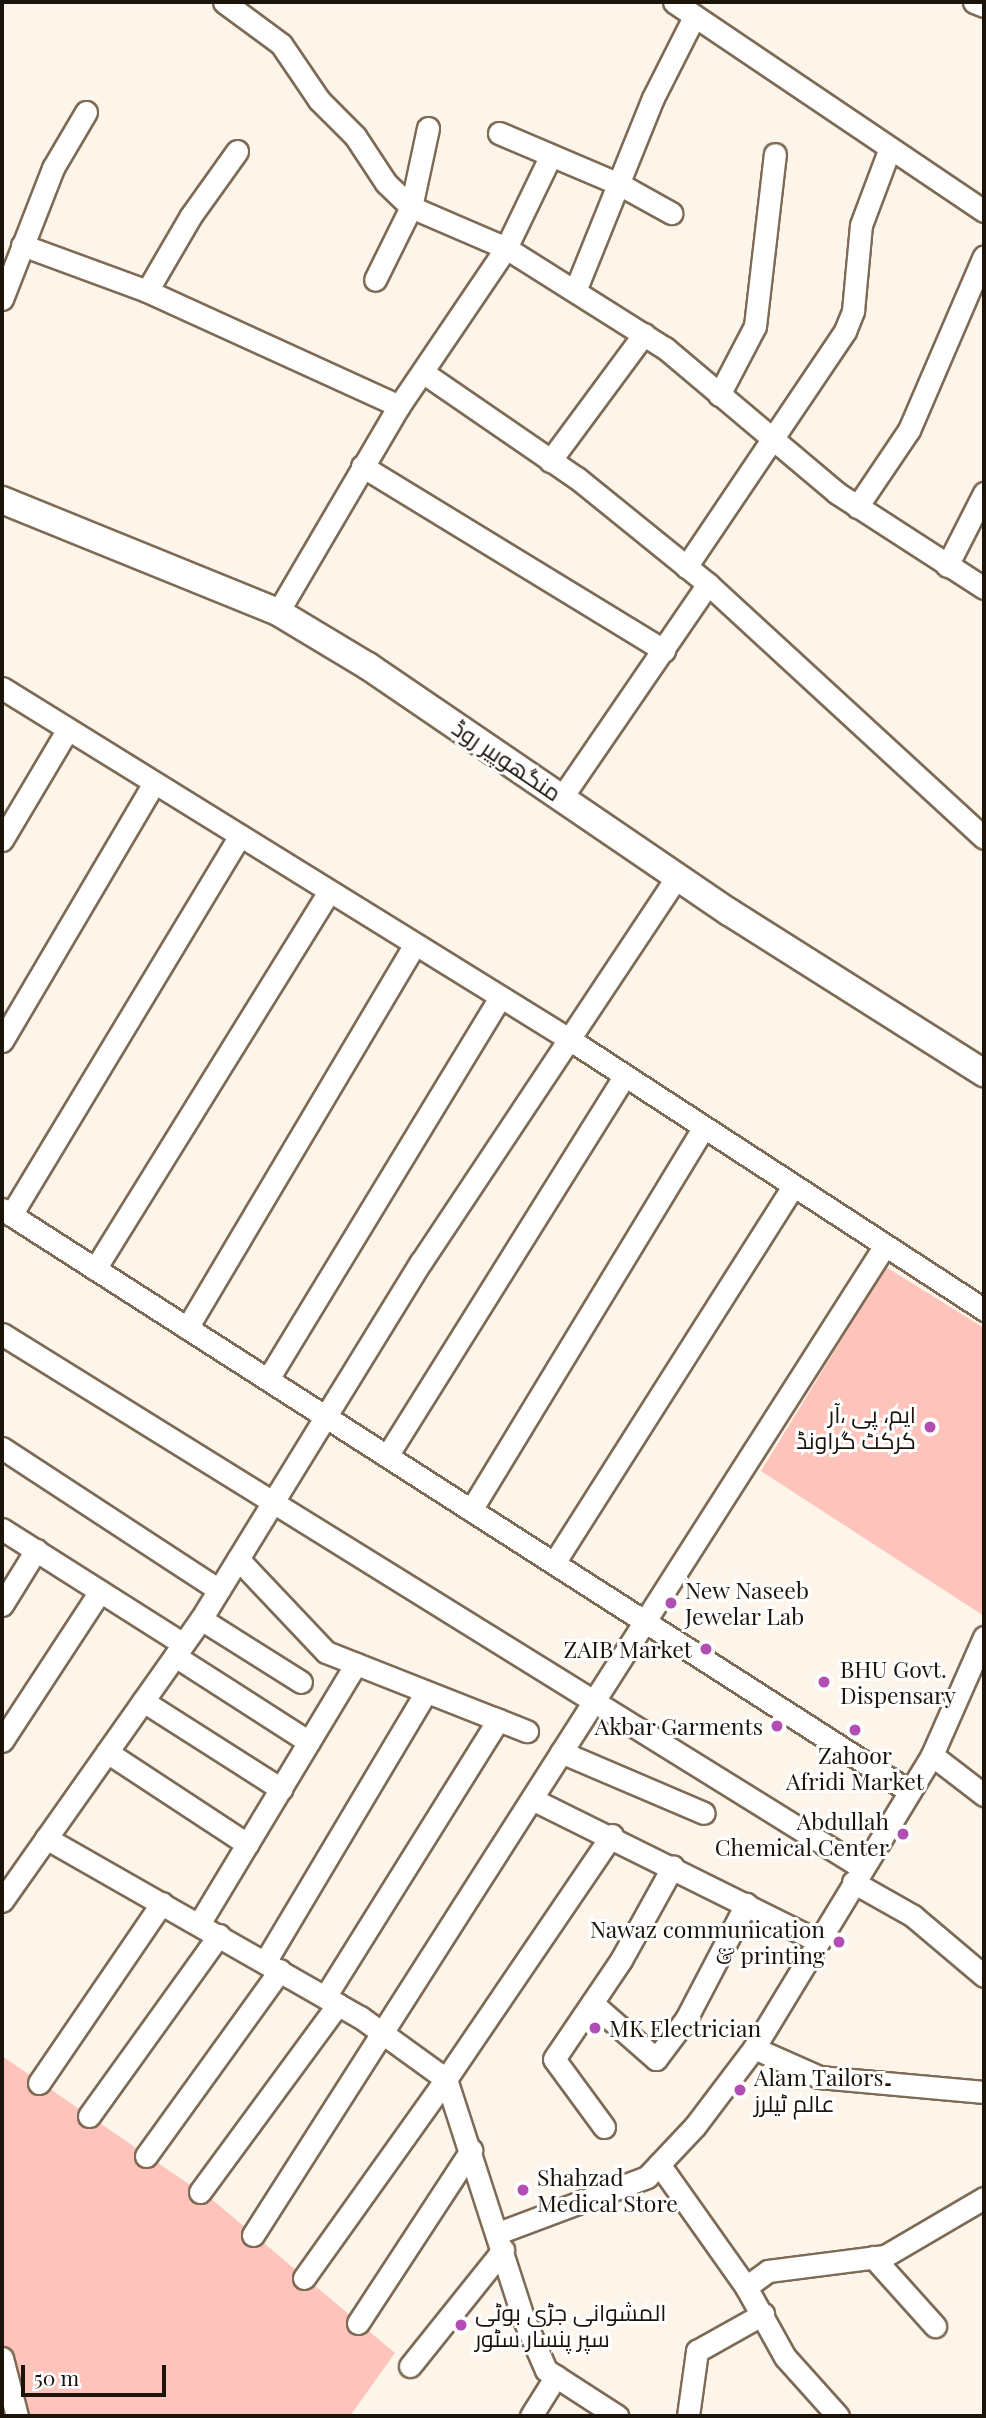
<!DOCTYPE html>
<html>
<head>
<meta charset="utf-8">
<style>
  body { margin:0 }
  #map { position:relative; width:986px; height:2418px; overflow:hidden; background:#fdf4ea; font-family:"Playfair Display",Cairo,serif }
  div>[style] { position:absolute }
  .green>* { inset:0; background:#fec4bb }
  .roads { filter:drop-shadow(2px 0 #7e6b55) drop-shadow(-2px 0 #7e6b55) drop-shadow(0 2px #7e6b55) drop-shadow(0 -2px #7e6b55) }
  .minor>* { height:21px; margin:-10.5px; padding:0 10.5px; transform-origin:10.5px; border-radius:10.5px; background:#fff }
  .major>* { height:26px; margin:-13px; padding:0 13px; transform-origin:13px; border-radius:13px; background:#fff }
  .dots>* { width:19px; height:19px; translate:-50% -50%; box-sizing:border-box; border:4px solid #fff; border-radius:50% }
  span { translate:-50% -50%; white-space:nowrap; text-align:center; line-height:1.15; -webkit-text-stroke:6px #fff; paint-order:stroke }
  .street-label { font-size:23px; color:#1b140b }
  .poi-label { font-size:23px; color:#1b140b }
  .right { translate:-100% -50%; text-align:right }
  .left { translate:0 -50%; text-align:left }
  .frame { position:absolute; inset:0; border:4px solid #1b140b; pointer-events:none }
  .scale { position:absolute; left:21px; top:2365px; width:145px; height:32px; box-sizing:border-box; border:4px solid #1b140b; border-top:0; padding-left:9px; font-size:21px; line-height:24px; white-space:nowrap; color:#1b140b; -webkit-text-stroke:5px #fff; paint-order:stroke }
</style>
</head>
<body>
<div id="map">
  <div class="green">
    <i style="clip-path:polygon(886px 1267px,984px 1328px,984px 1616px,761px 1471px)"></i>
    <i style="clip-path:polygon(2px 2056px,215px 2202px,395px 2353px,350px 2416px,19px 2416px,2px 2356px)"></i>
  </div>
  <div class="roads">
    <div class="minor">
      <i style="left:224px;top:2px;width:71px;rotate:36.4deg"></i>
      <i style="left:281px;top:44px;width:68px;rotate:55.8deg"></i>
      <i style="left:319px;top:100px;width:51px;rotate:45deg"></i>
      <i style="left:355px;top:136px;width:56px;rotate:56.6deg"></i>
      <i style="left:386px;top:183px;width:35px;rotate:44deg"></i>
      <i style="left:411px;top:207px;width:81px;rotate:116.3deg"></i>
      <i style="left:674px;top:2px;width:374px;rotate:34deg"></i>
      <i style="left:974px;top:2px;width:11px;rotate:22deg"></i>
      <i style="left:428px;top:128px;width:81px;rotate:102.1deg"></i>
      <i style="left:411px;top:207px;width:103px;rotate:23.3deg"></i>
      <i style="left:506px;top:248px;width:188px;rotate:32.2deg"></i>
      <i style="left:665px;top:348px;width:225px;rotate:40.1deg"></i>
      <i style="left:837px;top:493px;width:175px;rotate:32.9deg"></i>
      <i style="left:499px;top:133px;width:130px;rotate:23deg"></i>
      <i style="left:619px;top:184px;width:60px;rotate:29.1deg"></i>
      <i style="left:22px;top:245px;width:133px;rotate:20.2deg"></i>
      <i style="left:147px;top:291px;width:277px;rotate:24.5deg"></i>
      <i style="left:147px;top:291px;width:86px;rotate:-59.8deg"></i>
      <i style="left:190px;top:217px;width:81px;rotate:-54.5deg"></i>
      <i style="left:575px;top:291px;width:208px;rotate:-68deg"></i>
      <i style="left:653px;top:98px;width:91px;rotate:-63.2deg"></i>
      <i style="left:2px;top:299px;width:141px;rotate:-68.7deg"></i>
      <i style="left:53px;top:168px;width:65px;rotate:-59.5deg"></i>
      <i style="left:424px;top:373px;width:186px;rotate:34.5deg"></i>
      <i style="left:577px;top:478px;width:169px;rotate:39deg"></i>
      <i style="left:708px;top:584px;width:375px;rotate:42.6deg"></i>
      <i style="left:719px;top:395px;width:78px;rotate:-62.4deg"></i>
      <i style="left:755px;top:326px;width:173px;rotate:-83.4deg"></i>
      <i style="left:550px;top:461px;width:158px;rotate:-53.5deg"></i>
      <i style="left:362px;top:466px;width:354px;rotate:31.4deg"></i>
      <i style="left:857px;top:507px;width:93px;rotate:-56deg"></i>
      <i style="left:909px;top:430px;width:189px;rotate:-66.7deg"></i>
      <i style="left:947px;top:566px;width:82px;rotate:-63.1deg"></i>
      <i style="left:686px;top:567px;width:285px;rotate:-56deg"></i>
      <i style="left:845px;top:331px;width:22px;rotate:-68deg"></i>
      <i style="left:853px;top:311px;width:86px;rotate:-84.7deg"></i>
      <i style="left:861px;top:225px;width:82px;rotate:-69.4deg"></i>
      <i style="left:278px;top:612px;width:239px;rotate:-59.6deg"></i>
      <i style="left:399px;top:406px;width:191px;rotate:-55.9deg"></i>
      <i style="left:506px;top:248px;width:103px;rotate:-64.2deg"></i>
      <i style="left:2px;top:688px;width:667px;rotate:31.76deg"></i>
      <i style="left:569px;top:1039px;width:496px;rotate:33.1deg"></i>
      <i style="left:562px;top:797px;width:258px;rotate:-55.6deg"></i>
      <i style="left:2px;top:840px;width:129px;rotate:-59.3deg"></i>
      <i style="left:2px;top:1041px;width:299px;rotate:-59.5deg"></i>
      <i style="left:2px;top:1209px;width:1078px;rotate:32.69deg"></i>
      <i style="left:11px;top:1215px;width:443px;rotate:-58.9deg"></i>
      <i style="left:95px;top:1269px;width:444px;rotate:-58.2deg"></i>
      <i style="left:187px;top:1328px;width:445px;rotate:-59.3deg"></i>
      <i style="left:2px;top:1334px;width:1011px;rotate:31.82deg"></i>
      <i style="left:268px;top:1379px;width:447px;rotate:-58.7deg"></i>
      <i style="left:2px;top:1448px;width:259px;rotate:33.2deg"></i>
      <i style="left:387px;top:1456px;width:448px;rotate:-58deg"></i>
      <i style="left:471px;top:1510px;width:447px;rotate:-58.7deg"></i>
      <i style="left:2px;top:1529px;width:214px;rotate:32.4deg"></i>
      <i style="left:238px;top:1559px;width:128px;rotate:46.6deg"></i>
      <i style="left:326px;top:1652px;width:216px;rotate:21.5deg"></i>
      <i style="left:554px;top:1563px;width:446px;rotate:-57.6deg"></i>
      <i style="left:2px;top:1605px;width:65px;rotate:-58.3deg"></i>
      <i style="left:201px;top:1619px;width:118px;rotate:32.2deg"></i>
      <i style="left:175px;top:1656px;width:159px;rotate:32.7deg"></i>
      <i style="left:143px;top:1701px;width:164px;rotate:32.5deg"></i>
      <i style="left:2px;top:1741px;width:179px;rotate:-56.8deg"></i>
      <i style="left:107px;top:1752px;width:168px;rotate:33.3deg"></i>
      <i style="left:561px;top:1752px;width:155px;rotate:23.1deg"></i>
      <i style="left:932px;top:1755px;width:66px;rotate:37.6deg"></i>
      <i style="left:532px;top:1799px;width:319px;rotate:26.4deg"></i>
      <i style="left:46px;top:1838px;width:361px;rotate:29.7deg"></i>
      <i style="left:360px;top:2017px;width:106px;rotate:35.8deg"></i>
      <i style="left:446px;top:2079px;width:248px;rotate:72.1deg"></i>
      <i style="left:522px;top:2315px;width:60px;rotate:66.4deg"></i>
      <i style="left:546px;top:2370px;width:85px;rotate:32.9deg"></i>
      <i style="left:853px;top:1882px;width:69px;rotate:29.5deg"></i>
      <i style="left:913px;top:1916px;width:93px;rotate:40.2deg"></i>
      <i style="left:2px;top:1901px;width:345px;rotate:-54.8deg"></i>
      <i style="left:201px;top:1619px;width:419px;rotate:-58.4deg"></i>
      <i style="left:421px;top:1262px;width:463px;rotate:-56.4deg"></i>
      <i style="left:199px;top:1924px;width:304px;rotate:-58.9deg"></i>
      <i style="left:265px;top:1962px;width:314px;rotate:-59.2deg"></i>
      <i style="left:325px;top:1997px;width:327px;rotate:-58deg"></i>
      <i style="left:592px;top:2003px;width:85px;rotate:41.2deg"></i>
      <i style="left:656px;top:2059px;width:50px;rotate:-53.1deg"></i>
      <i style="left:686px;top:2019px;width:130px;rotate:-62.4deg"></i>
      <i style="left:754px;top:2048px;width:71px;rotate:24deg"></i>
      <i style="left:819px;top:2077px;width:166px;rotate:5.2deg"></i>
      <i style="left:39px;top:2083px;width:218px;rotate:-55.7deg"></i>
      <i style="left:89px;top:2116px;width:223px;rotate:-54.3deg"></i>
      <i style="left:604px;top:2127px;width:84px;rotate:-126.3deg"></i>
      <i style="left:554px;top:2059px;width:120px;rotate:-55.9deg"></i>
      <i style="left:621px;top:1960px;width:107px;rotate:-61deg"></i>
      <i style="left:146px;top:2156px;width:229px;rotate:-54.2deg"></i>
      <i style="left:659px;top:2164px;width:151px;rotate:54.7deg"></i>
      <i style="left:200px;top:2192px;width:233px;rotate:-53.7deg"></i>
      <i style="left:498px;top:2233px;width:159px;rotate:-20.6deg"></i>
      <i style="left:647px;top:2177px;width:70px;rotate:-46.7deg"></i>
      <i style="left:695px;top:2126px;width:98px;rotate:-52.9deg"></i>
      <i style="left:754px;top:2048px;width:343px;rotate:-58.7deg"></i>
      <i style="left:932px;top:1755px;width:129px;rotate:-66.2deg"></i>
      <i style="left:253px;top:2235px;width:1172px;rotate:-57.44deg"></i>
      <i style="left:873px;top:2257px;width:93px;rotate:48.1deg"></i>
      <i style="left:304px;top:2278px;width:244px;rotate:-54.5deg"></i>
      <i style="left:446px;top:2079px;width:295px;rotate:-55.8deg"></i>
      <i style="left:358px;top:2323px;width:207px;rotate:-56.8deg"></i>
      <i style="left:2px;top:2358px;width:60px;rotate:75.5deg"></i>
      <i style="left:410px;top:2366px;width:149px;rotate:-51.3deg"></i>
      <i style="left:531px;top:2416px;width:47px;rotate:-58deg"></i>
      <i style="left:688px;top:2416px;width:66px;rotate:-82.1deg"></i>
      <i style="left:697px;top:2351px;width:76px;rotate:-29.3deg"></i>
      <i style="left:838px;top:2416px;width:79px;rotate:-131.9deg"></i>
      <i style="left:785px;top:2357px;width:80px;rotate:-119.1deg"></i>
      <i style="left:746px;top:2287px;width:27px;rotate:-36deg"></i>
      <i style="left:768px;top:2271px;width:118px;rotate:-7.3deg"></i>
      <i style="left:885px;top:2256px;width:115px;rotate:-30.4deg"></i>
    </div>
    <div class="major">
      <i style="left:2px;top:500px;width:298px;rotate:22.1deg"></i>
      <i style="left:278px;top:612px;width:105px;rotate:31deg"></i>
      <i style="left:368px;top:666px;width:437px;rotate:34.3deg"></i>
      <i style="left:729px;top:912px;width:302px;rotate:32.3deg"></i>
    </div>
  </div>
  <div class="dots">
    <i style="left:930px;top:1427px;background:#b14db3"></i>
    <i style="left:671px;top:1603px;background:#b14db3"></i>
    <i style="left:706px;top:1649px;background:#b14db3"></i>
    <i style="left:824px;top:1682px;background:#b14db3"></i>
    <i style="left:777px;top:1726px;background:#b14db3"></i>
    <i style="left:855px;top:1730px;background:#b14db3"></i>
    <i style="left:903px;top:1834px;background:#b14db3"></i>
    <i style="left:839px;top:1942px;background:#b14db3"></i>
    <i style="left:595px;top:2028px;background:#b14db3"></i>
    <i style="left:740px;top:2090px;background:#b14db3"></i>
    <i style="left:523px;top:2190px;background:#b14db3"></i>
    <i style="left:461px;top:2325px;background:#b14db3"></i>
  </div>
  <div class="street-label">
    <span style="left:507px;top:760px;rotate:34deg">منگھوپیر روڈ</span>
  </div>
  <div class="poi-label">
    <span class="right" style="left:916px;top:1427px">ایم، پی ،آر<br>کرکٹ گراونڈ</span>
    <span class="left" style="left:685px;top:1603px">New Naseeb<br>Jewelar Lab</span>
    <span class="right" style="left:692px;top:1649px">ZAIB Market</span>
    <span class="left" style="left:840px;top:1682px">BHU Govt.<br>Dispensary</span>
    <span class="right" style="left:763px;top:1726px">Akbar Garments</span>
    <span style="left:855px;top:1768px">Zahoor<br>Afridi Market</span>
    <span class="right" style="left:889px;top:1834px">Abdullah<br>Chemical Center</span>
    <span class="right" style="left:825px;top:1942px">Nawaz communication<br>&amp; printing</span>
    <span class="left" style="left:609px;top:2028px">MK Electrician</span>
    <span class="left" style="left:754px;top:2090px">Alam Tailors۔<br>عالم ٹیلرز</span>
    <span class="left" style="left:537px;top:2190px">Shahzad<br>Medical Store</span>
    <span class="left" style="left:475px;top:2325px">المشوانی جڑی بوٹی<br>سپر پنسار سٹور</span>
  </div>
  <div class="frame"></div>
  <div class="scale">50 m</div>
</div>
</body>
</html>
